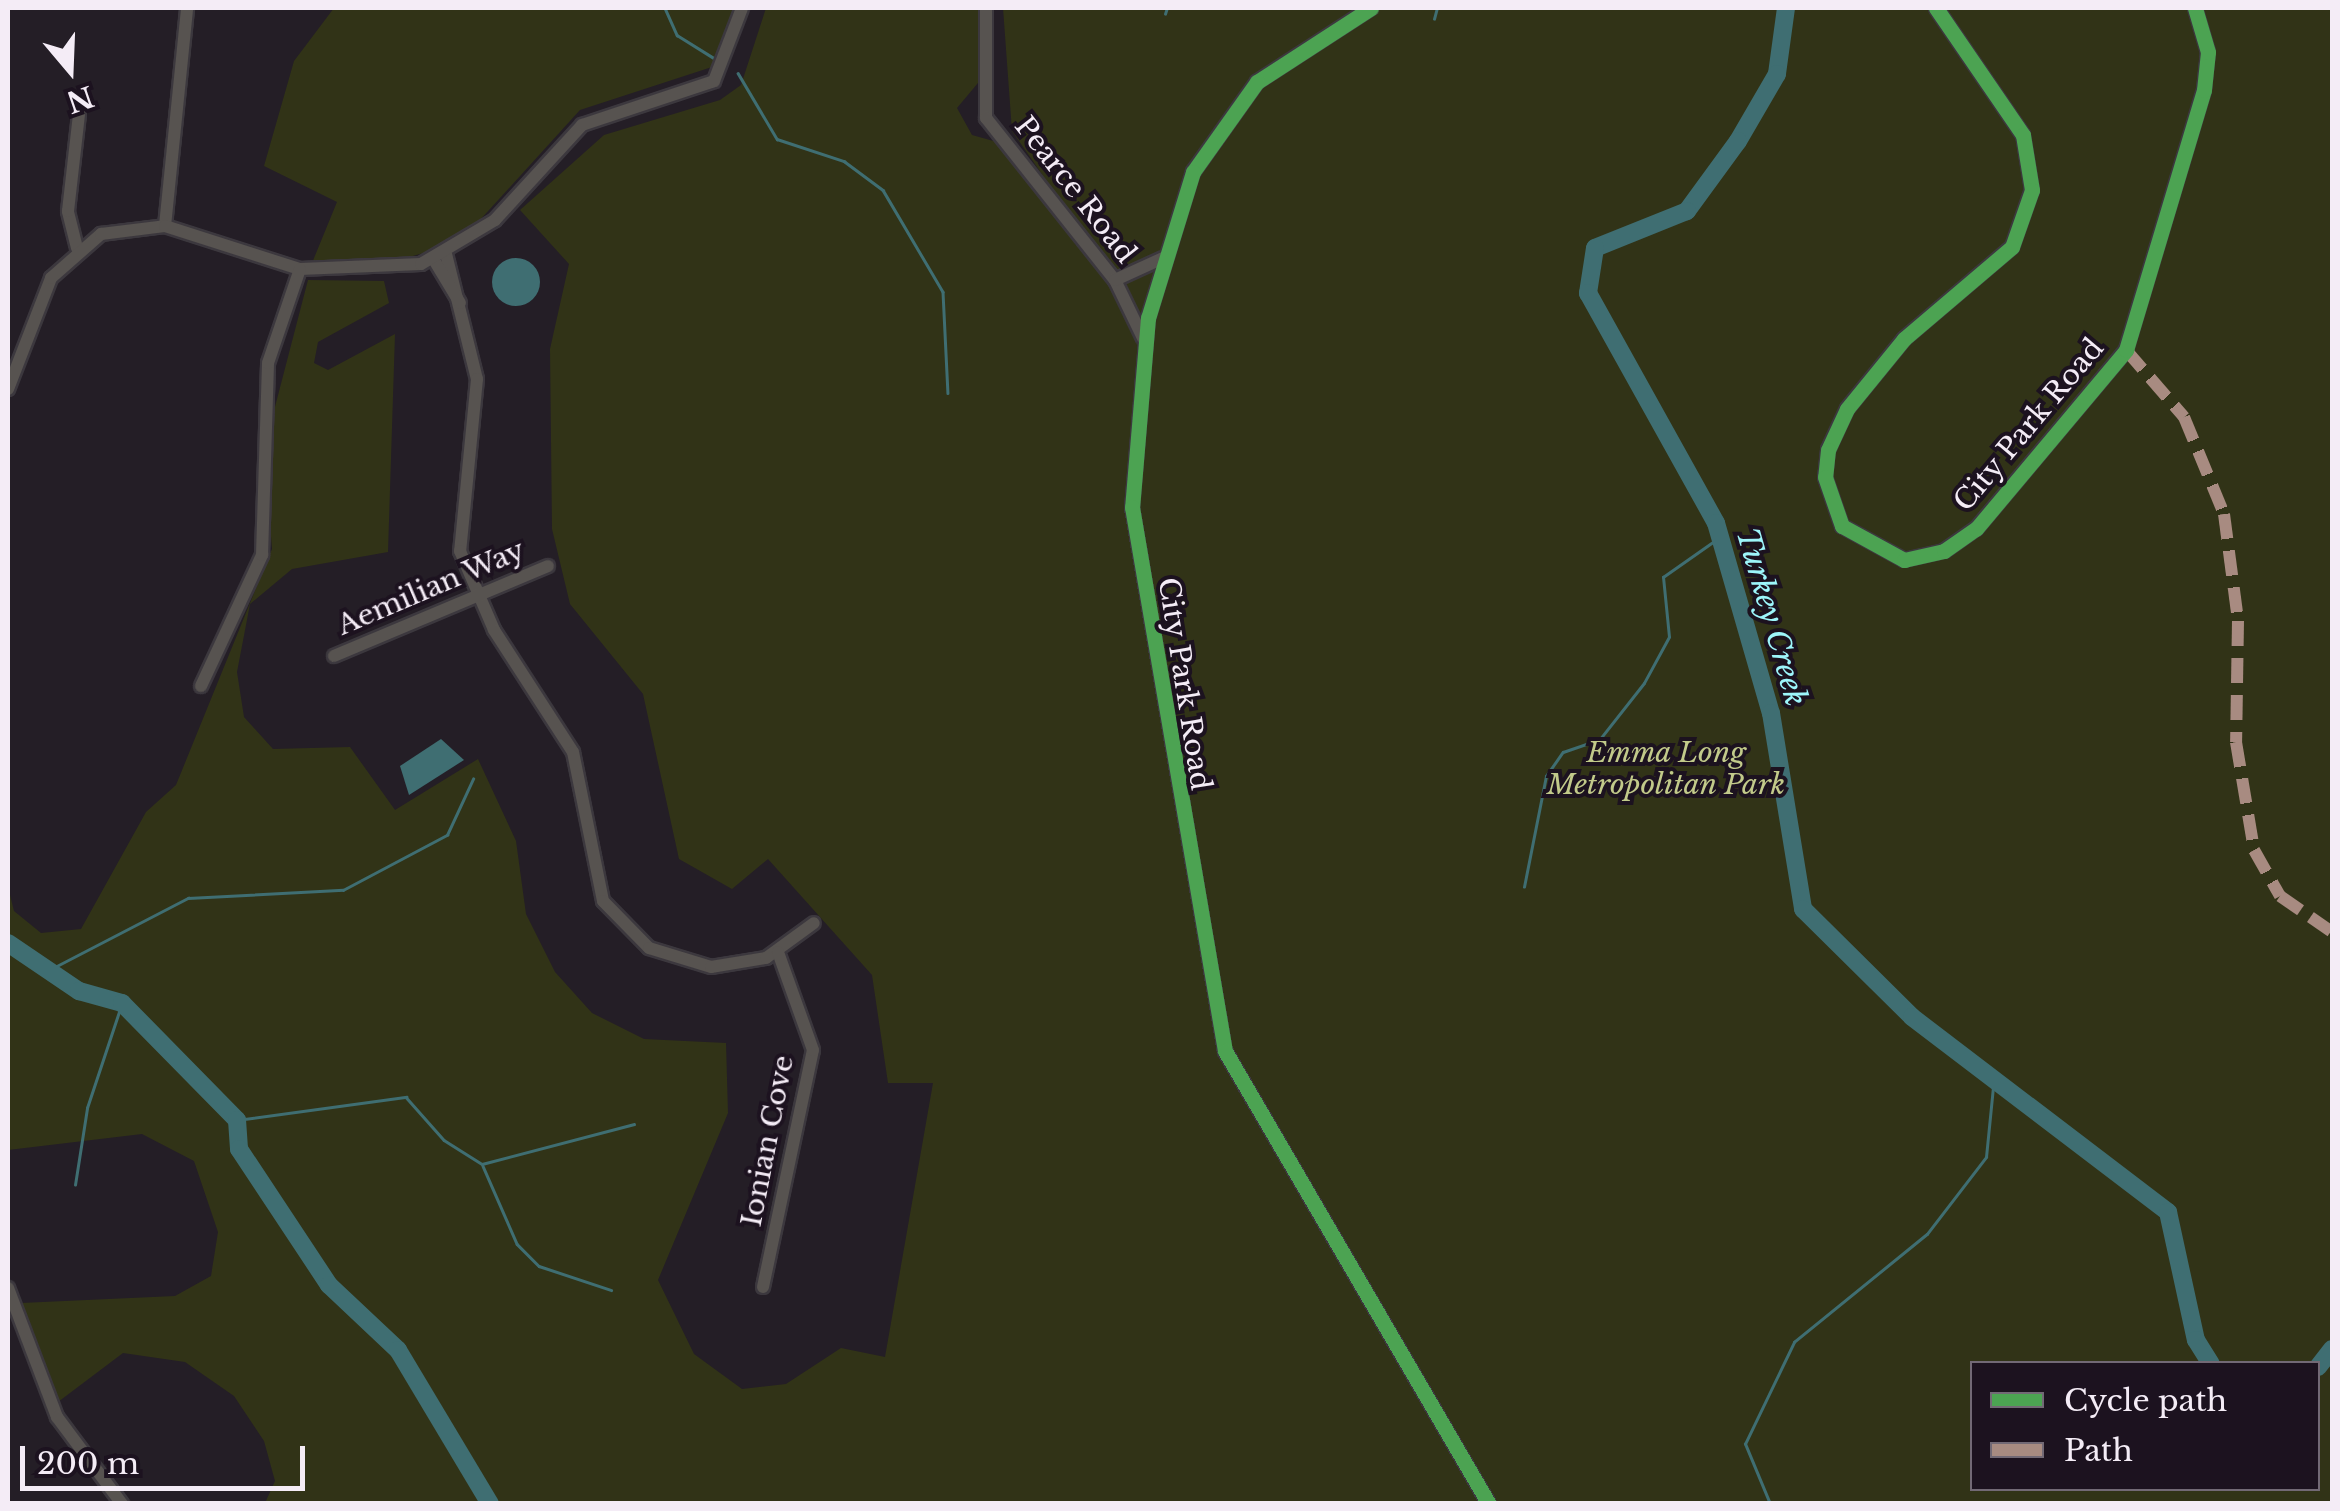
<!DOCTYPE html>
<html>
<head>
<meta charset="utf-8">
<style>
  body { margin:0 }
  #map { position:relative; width:2340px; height:1511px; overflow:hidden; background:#241e26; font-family:"Libre Baskerville",serif }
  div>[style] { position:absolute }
  .green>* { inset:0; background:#313317 }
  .water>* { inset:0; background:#3f6e72 }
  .round { border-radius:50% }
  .stream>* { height:2.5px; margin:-1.25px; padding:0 1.25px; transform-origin:1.25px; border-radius:1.25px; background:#3f6e72 }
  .river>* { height:18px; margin:-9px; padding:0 9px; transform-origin:9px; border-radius:9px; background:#3f6e72 }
  .roads { filter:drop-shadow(2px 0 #3c383e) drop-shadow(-2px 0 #3c383e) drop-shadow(0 2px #3c383e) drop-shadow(0 -2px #3c383e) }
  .minor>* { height:12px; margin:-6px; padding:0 6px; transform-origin:6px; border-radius:6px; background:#575350 }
  .quiet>* { height:12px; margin-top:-6px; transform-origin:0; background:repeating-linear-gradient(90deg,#a88b81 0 25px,transparent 0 37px) }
  .cycleway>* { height:15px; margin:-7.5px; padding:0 7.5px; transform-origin:7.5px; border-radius:7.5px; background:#4ca352 }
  span { translate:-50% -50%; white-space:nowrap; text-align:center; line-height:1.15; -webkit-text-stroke:8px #1c121f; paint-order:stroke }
  .street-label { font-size:28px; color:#f4ecf6 }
  .park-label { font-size:28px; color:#c2ca8a; font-style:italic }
  .water-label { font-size:30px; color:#9df6fb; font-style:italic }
  .frame { position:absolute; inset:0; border:10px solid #f4ecf6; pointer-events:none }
  .legend { position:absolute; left:1970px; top:1361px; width:350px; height:130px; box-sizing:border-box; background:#1c121f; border:2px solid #726975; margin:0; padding:12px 18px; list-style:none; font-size:30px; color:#f4ecf6 }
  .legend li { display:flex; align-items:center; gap:20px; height:50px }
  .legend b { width:50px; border:2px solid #726975 }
  .north { position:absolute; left:20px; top:20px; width:100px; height:100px; -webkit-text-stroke:8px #1c121f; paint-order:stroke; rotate:161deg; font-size:28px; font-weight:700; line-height:40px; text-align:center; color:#f4ecf6 }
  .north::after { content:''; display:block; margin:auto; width:35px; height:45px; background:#f4ecf6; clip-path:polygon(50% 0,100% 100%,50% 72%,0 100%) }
  .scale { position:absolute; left:20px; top:1446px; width:285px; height:45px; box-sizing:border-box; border:5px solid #f4ecf6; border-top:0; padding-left:12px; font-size:30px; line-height:35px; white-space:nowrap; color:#f4ecf6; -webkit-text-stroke:8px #1c121f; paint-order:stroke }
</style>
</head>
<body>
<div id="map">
  <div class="green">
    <i style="clip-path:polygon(334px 8px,734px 8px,715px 66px,580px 110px,479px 221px,434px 250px,388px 263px,312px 263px,337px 202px,264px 166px,294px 61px)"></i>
    <i style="clip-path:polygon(evenodd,766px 8px,978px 8px,983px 77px,957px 108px,972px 135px,997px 142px,1025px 173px,1076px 245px,1080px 229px,1012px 131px,1003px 8px,2332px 8px,2332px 1503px,265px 1503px,275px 1481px,264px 1441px,234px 1396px,185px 1362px,123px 1353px,58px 1402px,21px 1303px,175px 1296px,211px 1276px,218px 1232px,194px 1161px,142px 1134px,8px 1150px,8px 887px,14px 911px,41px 933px,81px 929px,146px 812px,176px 785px,272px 549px,264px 449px,308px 280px,384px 281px,389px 303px,318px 342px,314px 363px,328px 370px,395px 334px,388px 552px,292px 569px,250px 604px,237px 672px,244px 717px,273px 749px,350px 747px,395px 810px,478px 759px,516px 841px,526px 914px,555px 972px,592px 1013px,644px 1039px,726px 1043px,728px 1113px,658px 1280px,694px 1354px,742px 1389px,786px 1384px,841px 1348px,885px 1357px,933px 1083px,888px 1083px,872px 975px,768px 859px,732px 889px,679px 859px,643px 694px,570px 604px,552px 529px,550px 349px,569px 264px,520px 210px,604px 135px,720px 100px,741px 85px,766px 8px,1972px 1364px,2318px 1364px,2318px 1488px,1972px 1488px,1972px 1364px)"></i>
  </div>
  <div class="water">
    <i class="round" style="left:492px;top:258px;width:48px;height:48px"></i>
    <i style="clip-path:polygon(441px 739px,464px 760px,409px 795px,400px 766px)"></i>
  </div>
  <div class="stream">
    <i style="left:665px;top:8px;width:30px;rotate:66deg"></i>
    <i style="left:677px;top:35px;width:47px;rotate:32deg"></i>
    <i style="left:1165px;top:14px;width:6px;rotate:-72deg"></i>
    <i style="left:1434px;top:19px;width:11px;rotate:-75deg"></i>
    <i style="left:738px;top:73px;width:77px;rotate:59.4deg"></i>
    <i style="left:777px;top:139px;width:71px;rotate:18.2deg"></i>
    <i style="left:844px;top:161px;width:49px;rotate:36.6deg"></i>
    <i style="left:883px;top:190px;width:118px;rotate:59.5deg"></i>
    <i style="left:943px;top:292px;width:101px;rotate:87.2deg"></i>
    <i style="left:1524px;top:887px;width:113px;rotate:-78.8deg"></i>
    <i style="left:1546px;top:776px;width:29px;rotate:-55deg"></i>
    <i style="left:1563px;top:752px;width:39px;rotate:-19deg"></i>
    <i style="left:1600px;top:739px;width:71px;rotate:-51.8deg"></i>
    <i style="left:1644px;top:683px;width:52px;rotate:-61.5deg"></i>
    <i style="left:1669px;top:637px;width:60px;rotate:-95.7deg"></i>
    <i style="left:1663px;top:577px;width:70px;rotate:-35.1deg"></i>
    <i style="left:49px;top:970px;width:157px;rotate:-27.4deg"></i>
    <i style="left:188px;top:898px;width:155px;rotate:-3deg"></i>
    <i style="left:343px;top:890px;width:118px;rotate:-27.9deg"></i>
    <i style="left:447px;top:835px;width:62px;rotate:-65.1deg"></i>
    <i style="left:237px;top:1120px;width:171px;rotate:-7.8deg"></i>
    <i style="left:406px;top:1097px;width:57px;rotate:48.5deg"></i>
    <i style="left:444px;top:1140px;width:45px;rotate:32.3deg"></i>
    <i style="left:482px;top:1164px;width:157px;rotate:-14.7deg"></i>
    <i style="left:483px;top:1166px;width:85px;rotate:66.4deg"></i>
    <i style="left:517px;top:1244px;width:31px;rotate:45deg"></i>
    <i style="left:539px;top:1266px;width:76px;rotate:18.4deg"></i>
    <i style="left:75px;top:1185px;width:78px;rotate:-81.1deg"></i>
    <i style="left:87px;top:1108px;width:111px;rotate:-71.6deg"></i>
    <i style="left:1770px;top:1504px;width:65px;rotate:-112.6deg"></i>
    <i style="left:1745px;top:1444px;width:113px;rotate:-64.3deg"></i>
    <i style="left:1794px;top:1342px;width:171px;rotate:-39.1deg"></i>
    <i style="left:1927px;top:1234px;width:97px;rotate:-52.5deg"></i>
    <i style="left:1986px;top:1157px;width:80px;rotate:-84.3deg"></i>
  </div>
  <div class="river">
    <i style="left:1786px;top:8px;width:67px;rotate:97.8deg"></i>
    <i style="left:1777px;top:74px;width:78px;rotate:120.2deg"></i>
    <i style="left:1738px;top:141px;width:87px;rotate:126.1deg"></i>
    <i style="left:1687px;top:211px;width:99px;rotate:158.1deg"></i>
    <i style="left:1595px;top:248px;width:46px;rotate:98.8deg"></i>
    <i style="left:1588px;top:293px;width:263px;rotate:60.9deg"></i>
    <i style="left:1716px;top:523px;width:198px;rotate:73.9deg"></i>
    <i style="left:1771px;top:713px;width:199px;rotate:80.7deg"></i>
    <i style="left:1803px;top:909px;width:153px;rotate:44.7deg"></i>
    <i style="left:1912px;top:1017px;width:322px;rotate:37.3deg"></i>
    <i style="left:2168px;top:1212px;width:131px;rotate:77.7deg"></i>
    <i style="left:2196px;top:1340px;width:28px;rotate:58deg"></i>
    <i style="left:8px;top:943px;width:86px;rotate:34.1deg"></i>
    <i style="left:79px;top:991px;width:45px;rotate:15.6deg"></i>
    <i style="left:122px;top:1003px;width:164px;rotate:45.5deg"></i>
    <i style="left:237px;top:1120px;width:29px;rotate:86deg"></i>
    <i style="left:239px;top:1149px;width:163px;rotate:56.5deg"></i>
    <i style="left:329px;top:1285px;width:95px;rotate:43.3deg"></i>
    <i style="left:398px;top:1350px;width:179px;rotate:59.1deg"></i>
    <i style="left:2318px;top:1367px;width:23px;rotate:-52deg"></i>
  </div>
  <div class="roads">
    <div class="minor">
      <i style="left:986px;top:8px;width:110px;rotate:90deg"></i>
      <i style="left:986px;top:118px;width:207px;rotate:51.5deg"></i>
      <i style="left:1115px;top:280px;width:64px;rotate:64.2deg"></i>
      <i style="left:1371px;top:8px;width:136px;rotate:147deg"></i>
      <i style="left:1257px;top:82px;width:110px;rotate:125.4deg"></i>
      <i style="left:1193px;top:172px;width:153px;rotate:107.1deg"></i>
      <i style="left:1148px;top:318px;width:190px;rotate:94.8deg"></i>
      <i style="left:1132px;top:507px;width:552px;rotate:80.3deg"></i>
      <i style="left:1225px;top:1051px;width:524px;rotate:59.77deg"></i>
      <i style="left:1936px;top:8px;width:154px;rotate:55.6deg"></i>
      <i style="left:2023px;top:135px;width:56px;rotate:80.7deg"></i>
      <i style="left:2032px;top:190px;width:60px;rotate:109.3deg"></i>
      <i style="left:2012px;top:247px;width:142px;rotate:139.6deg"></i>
      <i style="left:1904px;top:339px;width:90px;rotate:129.2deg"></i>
      <i style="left:1847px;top:409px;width:45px;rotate:114.9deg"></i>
      <i style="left:1828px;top:450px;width:27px;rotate:96deg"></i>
      <i style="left:1825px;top:477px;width:52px;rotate:70.9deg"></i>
      <i style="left:1842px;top:526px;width:71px;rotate:28.7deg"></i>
      <i style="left:1904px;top:560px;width:41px;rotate:-12.7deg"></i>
      <i style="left:1944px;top:551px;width:39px;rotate:-35deg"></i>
      <i style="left:1976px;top:529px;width:234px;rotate:-50deg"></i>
      <i style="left:2126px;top:350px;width:271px;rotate:-73.3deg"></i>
      <i style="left:2204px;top:90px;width:38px;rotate:-84deg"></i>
      <i style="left:2208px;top:52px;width:46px;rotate:-106.5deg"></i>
      <i style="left:165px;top:226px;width:219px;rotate:-84.2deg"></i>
      <i style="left:77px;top:248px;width:38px;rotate:-104deg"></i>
      <i style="left:68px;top:211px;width:98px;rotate:-83.5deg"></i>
      <i style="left:446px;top:254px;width:129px;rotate:76.1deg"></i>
      <i style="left:477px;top:379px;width:173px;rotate:95.6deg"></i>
      <i style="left:460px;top:551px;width:86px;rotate:66.7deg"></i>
      <i style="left:494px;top:630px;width:145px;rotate:57.1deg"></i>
      <i style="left:573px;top:752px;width:152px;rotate:78.6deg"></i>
      <i style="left:603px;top:901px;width:66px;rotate:45.6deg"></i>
      <i style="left:649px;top:948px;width:65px;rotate:17deg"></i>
      <i style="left:711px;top:967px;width:56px;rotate:-9.3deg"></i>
      <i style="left:766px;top:958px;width:59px;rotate:-36.1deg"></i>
      <i style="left:434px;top:260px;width:50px;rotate:58.8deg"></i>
      <i style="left:1115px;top:280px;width:53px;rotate:-24.6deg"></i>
      <i style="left:8px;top:389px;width:119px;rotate:-68.8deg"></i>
      <i style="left:51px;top:278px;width:67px;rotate:-41.3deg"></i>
      <i style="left:101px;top:234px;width:64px;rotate:-7.1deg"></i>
      <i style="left:165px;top:226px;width:142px;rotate:17.7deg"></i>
      <i style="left:300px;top:269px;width:121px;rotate:-2.4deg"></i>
      <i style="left:421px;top:264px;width:86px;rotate:-30.7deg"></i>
      <i style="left:495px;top:220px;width:129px;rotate:-47.5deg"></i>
      <i style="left:582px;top:125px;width:139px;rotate:-18.4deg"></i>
      <i style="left:714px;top:81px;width:78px;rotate:-69deg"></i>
      <i style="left:334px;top:656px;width:232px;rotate:-22.8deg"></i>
      <i style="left:201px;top:686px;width:145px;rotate:-65deg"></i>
      <i style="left:262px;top:555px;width:192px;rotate:-88.2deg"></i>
      <i style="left:268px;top:363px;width:99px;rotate:-71.2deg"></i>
      <i style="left:763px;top:1287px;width:242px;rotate:-78.1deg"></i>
      <i style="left:813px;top:1050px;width:104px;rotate:-109.7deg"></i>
      <i style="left:8px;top:1288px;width:138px;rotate:69.2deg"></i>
      <i style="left:57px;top:1417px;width:109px;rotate:53.2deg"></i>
    </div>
  </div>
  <div class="quiet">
    <i style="left:2126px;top:350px;width:89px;rotate:49.1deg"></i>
    <i style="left:2184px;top:417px;width:105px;rotate:67.6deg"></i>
    <i style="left:2224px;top:514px;width:108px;rotate:82.5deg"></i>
    <i style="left:2238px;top:621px;width:121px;rotate:90.9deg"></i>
    <i style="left:2236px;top:742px;width:109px;rotate:80.5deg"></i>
    <i style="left:2254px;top:850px;width:53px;rotate:60.5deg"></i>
    <i style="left:2280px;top:896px;width:63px;rotate:34.7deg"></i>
  </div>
  <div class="cycleway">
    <i style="left:1371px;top:8px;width:136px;rotate:147deg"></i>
    <i style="left:1257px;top:82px;width:110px;rotate:125.4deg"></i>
    <i style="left:1193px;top:172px;width:153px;rotate:107.1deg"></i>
    <i style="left:1148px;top:318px;width:190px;rotate:94.8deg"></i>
    <i style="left:1132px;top:507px;width:552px;rotate:80.3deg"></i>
    <i style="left:1225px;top:1051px;width:524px;rotate:59.77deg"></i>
    <i style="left:1936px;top:8px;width:154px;rotate:55.6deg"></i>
    <i style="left:2023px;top:135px;width:56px;rotate:80.7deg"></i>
    <i style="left:2032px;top:190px;width:60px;rotate:109.3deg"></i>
    <i style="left:2012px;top:247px;width:142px;rotate:139.6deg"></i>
    <i style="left:1904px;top:339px;width:90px;rotate:129.2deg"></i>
    <i style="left:1847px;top:409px;width:45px;rotate:114.9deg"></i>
    <i style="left:1828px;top:450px;width:27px;rotate:96deg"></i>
    <i style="left:1825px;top:477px;width:52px;rotate:70.9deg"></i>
    <i style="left:1842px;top:526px;width:71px;rotate:28.7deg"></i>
    <i style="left:1904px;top:560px;width:41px;rotate:-12.7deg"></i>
    <i style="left:1944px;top:551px;width:39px;rotate:-35deg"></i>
    <i style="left:1976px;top:529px;width:234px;rotate:-50deg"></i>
    <i style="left:2126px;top:350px;width:271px;rotate:-73.3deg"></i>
    <i style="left:2204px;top:90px;width:38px;rotate:-84deg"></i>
    <i style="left:2208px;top:52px;width:46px;rotate:-106.5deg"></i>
  </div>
  <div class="street-label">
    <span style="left:1075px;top:190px;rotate:52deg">Pearce Road</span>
    <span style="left:2029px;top:425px;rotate:-50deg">City Park Road</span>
    <span style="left:431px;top:588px;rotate:-23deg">Aemilian Way</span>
    <span style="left:1184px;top:684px;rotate:81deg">City Park Road</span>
    <span style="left:768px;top:1141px;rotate:-79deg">Ionian Cove</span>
  </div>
  <div class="park-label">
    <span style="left:1666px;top:769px">Emma Long<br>Metropolitan Park</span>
  </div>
  <div class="water-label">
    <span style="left:1771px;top:617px;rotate:74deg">Turkey Creek</span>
  </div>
  <div class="frame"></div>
  <ul class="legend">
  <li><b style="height:12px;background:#4ca352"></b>Cycle path</li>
  <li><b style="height:12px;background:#a88b81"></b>Path</li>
  </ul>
  <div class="north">N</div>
  <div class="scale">200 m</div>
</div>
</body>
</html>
